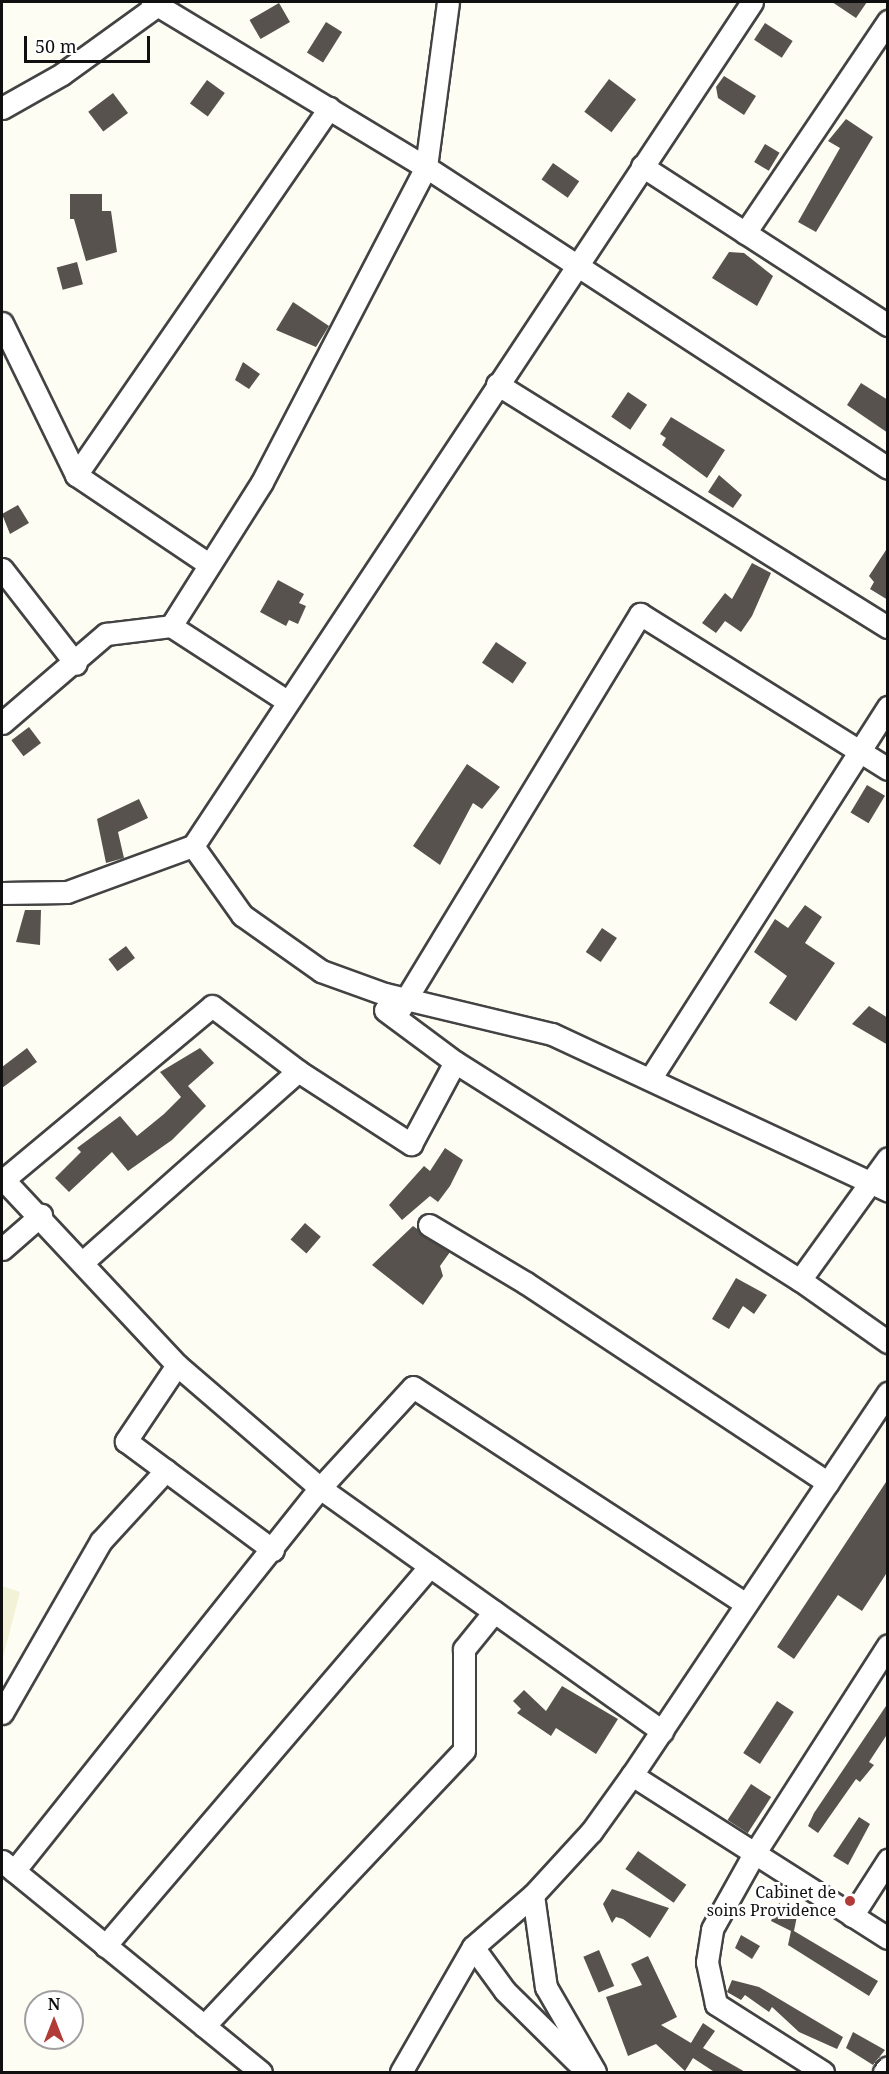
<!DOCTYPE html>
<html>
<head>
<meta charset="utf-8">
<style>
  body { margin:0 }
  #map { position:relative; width:889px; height:2074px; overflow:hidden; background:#fefdf4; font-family:"Noto Serif",serif }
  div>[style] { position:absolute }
  .farmland>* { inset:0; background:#f2f2d6 }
  .building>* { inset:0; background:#57524d; transform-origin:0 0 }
  .roads { filter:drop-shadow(2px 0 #434343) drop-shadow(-2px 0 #434343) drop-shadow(0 2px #434343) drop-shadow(0 -2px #434343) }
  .street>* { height:21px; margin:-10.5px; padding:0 10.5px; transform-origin:10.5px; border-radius:10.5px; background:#fff }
  .dots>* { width:16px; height:16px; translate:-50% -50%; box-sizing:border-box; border:3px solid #fff; border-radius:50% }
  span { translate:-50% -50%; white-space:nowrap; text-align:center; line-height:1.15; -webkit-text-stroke:6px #fff; paint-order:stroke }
  .poi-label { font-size:16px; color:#101010 }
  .right { translate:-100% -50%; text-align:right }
  .frame { position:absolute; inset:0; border:3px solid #101010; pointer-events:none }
  .north { position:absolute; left:24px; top:1990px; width:60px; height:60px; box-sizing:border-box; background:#fff; border:2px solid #9f9f9f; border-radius:50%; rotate:0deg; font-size:16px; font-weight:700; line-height:24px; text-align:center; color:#101010 }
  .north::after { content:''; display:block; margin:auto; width:21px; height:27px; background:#b13b37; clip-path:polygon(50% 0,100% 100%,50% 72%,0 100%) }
  .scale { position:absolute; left:24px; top:36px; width:126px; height:27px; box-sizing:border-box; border:3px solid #101010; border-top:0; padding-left:8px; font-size:18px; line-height:21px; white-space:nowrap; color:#101010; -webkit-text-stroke:4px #fff; paint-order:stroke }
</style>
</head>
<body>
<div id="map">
  <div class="farmland">
    <i style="clip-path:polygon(2px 1586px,20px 1592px,2px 1661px)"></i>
  </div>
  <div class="building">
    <i style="clip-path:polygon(832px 2px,867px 2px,856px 18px)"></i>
    <i style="left:279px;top:3px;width:22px;height:34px;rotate:60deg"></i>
    <i style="left:326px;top:22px;width:19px;height:36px;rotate:32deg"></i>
    <i style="left:765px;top:23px;width:33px;height:20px;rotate:33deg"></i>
    <i style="clip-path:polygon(724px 76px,756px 96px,744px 115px,718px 98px,716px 87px)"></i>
    <i style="left:609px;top:79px;width:34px;height:41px;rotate:37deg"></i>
    <i style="left:207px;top:80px;width:22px;height:29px;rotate:36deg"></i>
    <i style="left:113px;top:93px;width:25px;height:31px;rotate:53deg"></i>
    <i style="clip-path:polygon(846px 119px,873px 137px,816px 232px,798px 222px,840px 148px,828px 141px)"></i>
    <i style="left:765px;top:144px;width:17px;height:21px;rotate:31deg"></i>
    <i style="left:553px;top:163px;width:32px;height:20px;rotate:35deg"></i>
    <i style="clip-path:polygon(70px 194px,102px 194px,102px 211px,111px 211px,117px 252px,86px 261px,74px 219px,70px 219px)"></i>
    <i style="clip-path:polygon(729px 252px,744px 253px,773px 276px,757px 306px,712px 278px)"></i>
    <i style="left:77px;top:262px;width:23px;height:21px;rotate:75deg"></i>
    <i style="clip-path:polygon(293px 302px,329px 326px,316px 347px,276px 330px)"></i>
    <i style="clip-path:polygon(243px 362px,260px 374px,249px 389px,235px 380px)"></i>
    <i style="clip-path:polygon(861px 383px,888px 400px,888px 433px,847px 405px)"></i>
    <i style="left:628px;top:392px;width:23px;height:30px;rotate:34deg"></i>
    <i style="clip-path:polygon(671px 417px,725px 450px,707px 478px,662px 445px,666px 438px,660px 434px)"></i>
    <i style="clip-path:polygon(719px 475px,742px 495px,733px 508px,708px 492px)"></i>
    <i style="clip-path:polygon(18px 505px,29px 523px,10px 534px,2px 514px)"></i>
    <i style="clip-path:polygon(888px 547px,888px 600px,870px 589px,874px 582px,869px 576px)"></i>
    <i style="clip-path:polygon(752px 563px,771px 573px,752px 616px,741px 632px,725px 621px,716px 633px,702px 623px,725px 593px,732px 599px)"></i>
    <i style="clip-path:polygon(278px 580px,304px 594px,299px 603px,306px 606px,298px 624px,289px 620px,286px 626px,260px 612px)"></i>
    <i style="left:496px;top:642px;width:37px;height:25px;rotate:34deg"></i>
    <i style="left:29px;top:727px;width:20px;height:22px;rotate:53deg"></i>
    <i style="clip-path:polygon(467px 764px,500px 787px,482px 809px,473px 803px,440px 865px,413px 846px)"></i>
    <i style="left:867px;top:785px;width:21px;height:32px;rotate:31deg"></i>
    <i style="clip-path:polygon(139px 799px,148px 818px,118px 832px,124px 858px,106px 863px,97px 819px)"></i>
    <i style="clip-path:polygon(805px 905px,822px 917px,805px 943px,835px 963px,796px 1021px,769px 1003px,787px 976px,754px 952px,775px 919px,788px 928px)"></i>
    <i style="clip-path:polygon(25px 910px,41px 910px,40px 945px,16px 942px)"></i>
    <i style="left:602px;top:928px;width:18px;height:29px;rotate:34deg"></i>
    <i style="left:126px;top:946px;width:15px;height:22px;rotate:53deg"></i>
    <i style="clip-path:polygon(869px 1006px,888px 1018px,888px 1045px,852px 1024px)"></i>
    <i style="clip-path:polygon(27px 1048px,37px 1062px,2px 1088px,2px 1067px)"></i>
    <i style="clip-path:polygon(200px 1048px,214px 1063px,188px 1086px,206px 1106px,172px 1140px,128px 1171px,112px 1152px,69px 1192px,55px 1178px,81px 1152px,77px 1148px,120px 1116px,137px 1136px,164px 1114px,181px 1097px,160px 1072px)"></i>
    <i style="clip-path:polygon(445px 1148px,463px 1160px,450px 1186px,438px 1202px,430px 1196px,402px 1220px,389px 1205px,424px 1166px,430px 1171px)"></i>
    <i style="left:305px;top:1223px;width:21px;height:22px;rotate:41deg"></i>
    <i style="clip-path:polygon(413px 1226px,450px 1252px,440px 1266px,443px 1276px,423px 1305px,372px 1265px)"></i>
    <i style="clip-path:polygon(736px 1278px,767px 1295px,754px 1314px,743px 1306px,729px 1329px,712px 1319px)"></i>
    <i style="clip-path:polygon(888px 1479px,888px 1571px,862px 1611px,838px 1595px,794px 1659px,777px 1647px)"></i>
    <i style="clip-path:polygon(562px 1686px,618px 1719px,596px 1754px,556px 1728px,551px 1736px,517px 1713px,521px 1709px,513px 1701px,524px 1690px,546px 1711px)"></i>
    <i style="left:777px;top:1701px;width:20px;height:62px;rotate:33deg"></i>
    <i style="clip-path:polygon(888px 1703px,888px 1733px,869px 1762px,874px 1765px,860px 1782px,856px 1779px,818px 1833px,808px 1826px,814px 1813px)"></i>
    <i style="left:751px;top:1784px;width:24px;height:43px;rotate:33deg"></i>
    <i style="clip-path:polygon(859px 1817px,870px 1824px,848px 1865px,833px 1856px)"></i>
    <i style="left:638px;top:1851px;width:59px;height:22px;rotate:35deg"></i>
    <i style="clip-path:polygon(612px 1889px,669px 1908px,650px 1938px,623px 1919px,616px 1917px,612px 1923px,603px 1904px)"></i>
    <i style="clip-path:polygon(779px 1903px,797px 1916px,794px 1931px,878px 1981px,869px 1996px,788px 1945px,791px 1931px,771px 1921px)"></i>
    <i style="clip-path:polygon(741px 1935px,760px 1946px,752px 1959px,735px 1948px)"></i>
    <i style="left:599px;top:1950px;width:39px;height:17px;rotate:67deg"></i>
    <i style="clip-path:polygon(648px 1956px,677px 2017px,661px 2025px,691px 2043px,703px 2023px,715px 2031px,703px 2048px,747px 2073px,716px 2073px,693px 2058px,685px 2071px,656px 2044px,628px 2056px,606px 1997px,642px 1985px,631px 1964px)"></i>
    <i style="clip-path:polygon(732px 1980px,759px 1987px,843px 2037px,837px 2049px,799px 2032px,772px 2007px,769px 2012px,745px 1995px,741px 2000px,727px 1992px)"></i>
    <i style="clip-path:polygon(853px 2032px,885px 2050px,873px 2065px,846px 2048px)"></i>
  </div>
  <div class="roads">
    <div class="street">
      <i style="left:152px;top:2px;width:320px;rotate:31.1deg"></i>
      <i style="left:426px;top:167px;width:551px;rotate:33.08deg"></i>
      <i style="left:2px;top:108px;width:69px;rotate:-29.5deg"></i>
      <i style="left:62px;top:74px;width:123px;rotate:-35.8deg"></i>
      <i style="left:642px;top:166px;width:293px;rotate:32.9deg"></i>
      <i style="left:745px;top:233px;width:256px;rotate:-56deg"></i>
      <i style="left:2px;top:323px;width:169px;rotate:64deg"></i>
      <i style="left:497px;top:384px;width:460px;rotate:31.9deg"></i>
      <i style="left:207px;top:563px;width:158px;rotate:-146.1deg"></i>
      <i style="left:76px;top:475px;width:446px;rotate:-55.4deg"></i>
      <i style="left:2px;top:569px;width:120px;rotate:52.1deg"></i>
      <i style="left:171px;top:626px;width:170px;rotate:-57.7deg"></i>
      <i style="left:262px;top:482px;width:355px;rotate:-62.5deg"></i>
      <i style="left:426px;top:167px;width:166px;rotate:-82.4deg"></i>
      <i style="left:2px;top:723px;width:137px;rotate:-40.6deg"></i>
      <i style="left:106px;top:634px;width:65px;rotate:-7deg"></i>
      <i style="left:171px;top:626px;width:138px;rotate:32.9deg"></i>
      <i style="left:193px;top:846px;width:85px;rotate:54.6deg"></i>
      <i style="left:242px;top:915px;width:97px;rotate:35.3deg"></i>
      <i style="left:321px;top:971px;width:68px;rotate:19.8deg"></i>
      <i style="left:385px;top:994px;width:172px;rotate:13.5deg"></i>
      <i style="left:552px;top:1034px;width:371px;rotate:25deg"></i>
      <i style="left:2px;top:893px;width:65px;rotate:-0.9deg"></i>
      <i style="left:67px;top:892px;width:134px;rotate:-20.1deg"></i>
      <i style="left:193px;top:846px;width:1012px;rotate:-56.48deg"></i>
      <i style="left:385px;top:1010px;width:87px;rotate:36.6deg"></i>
      <i style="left:455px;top:1062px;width:408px;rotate:32.3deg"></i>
      <i style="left:800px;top:1280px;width:108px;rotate:35.2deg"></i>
      <i style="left:395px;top:1017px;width:472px;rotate:-58.7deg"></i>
      <i style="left:640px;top:614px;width:292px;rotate:32deg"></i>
      <i style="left:650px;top:1079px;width:442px;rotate:-57.4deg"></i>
      <i style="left:2px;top:1178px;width:256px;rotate:46.9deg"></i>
      <i style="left:177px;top:1365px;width:189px;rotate:40.7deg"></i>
      <i style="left:320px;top:1488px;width:420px;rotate:35.4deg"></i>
      <i style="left:2px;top:1181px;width:273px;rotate:-39.8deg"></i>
      <i style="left:212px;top:1006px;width:108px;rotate:37.1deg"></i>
      <i style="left:298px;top:1071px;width:135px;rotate:32.9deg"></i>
      <i style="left:411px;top:1144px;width:93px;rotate:-61.8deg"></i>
      <i style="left:429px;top:1225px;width:113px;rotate:30.9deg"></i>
      <i style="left:526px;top:1283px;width:362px;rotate:33.5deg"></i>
      <i style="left:2px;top:1249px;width:52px;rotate:-41.1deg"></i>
      <i style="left:84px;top:1261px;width:286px;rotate:-41.6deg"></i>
      <i style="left:800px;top:1280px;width:150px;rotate:-54.2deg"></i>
      <i style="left:177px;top:1365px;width:92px;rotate:123.9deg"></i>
      <i style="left:126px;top:1441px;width:183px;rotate:36.6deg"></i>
      <i style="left:2px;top:1713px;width:198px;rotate:-60.1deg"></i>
      <i style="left:101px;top:1541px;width:96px;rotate:-47.5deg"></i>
      <i style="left:632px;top:1775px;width:303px;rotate:32.5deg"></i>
      <i style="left:2px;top:1861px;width:334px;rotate:39.2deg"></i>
      <i style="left:14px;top:1871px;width:490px;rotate:-51.4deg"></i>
      <i style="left:320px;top:1488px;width:137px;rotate:-47.4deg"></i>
      <i style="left:413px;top:1387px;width:397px;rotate:33.1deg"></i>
      <i style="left:533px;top:1895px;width:93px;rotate:82deg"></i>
      <i style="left:546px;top:1987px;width:98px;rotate:60deg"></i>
      <i style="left:852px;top:1916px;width:67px;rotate:-57.3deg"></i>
      <i style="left:105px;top:1946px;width:500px;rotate:-49.46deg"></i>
      <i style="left:473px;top:1947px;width:54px;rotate:54deg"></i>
      <i style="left:505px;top:1991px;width:101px;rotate:44.6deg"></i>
      <i style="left:204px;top:2026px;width:379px;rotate:-46.7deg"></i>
      <i style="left:464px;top:1750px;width:101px;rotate:-90deg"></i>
      <i style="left:464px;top:1649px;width:48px;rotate:-51deg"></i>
      <i style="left:401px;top:2072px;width:144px;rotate:-60.1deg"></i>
      <i style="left:473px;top:1947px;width:79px;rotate:-40.9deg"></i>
      <i style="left:533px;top:1895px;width:86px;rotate:-47.4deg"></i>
      <i style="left:591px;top:1832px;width:70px;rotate:-54.3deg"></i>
      <i style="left:632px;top:1775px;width:460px;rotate:-56.2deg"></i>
      <i style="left:823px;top:2072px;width:127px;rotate:-147.6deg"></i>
      <i style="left:716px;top:2004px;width:43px;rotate:-102.1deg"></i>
      <i style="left:707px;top:1962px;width:33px;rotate:-81deg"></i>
      <i style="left:712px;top:1929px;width:86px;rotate:-60.8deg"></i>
      <i style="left:754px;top:1854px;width:248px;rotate:-57.3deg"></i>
      <i style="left:884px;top:2072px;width:6px;rotate:-51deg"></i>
    </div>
  </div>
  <div class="dots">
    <i style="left:850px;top:1901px;background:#b13b37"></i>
  </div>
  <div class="poi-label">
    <span class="right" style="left:836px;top:1901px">Cabinet de<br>soins Providence</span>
  </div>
  <div class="frame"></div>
  <div class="north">N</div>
  <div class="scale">50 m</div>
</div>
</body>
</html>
